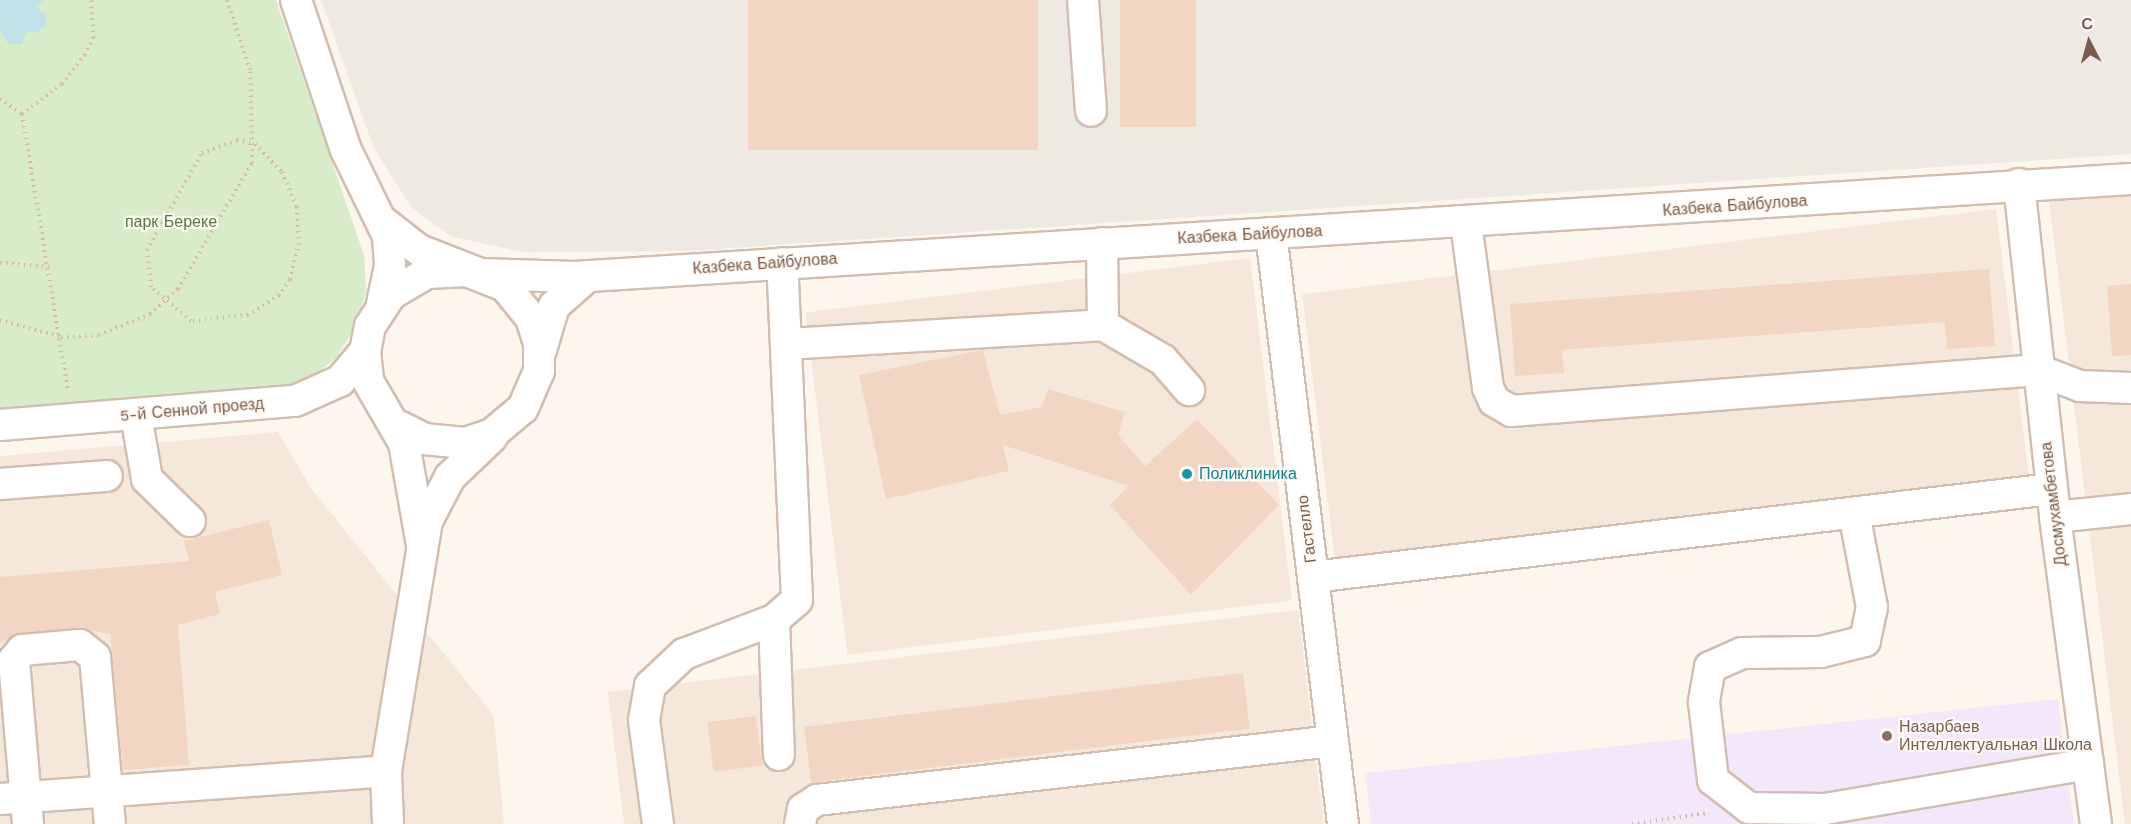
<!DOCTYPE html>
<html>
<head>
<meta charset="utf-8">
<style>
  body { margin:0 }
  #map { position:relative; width:2131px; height:824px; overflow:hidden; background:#fdf6ec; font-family:"Work Sans",sans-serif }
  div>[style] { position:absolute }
  .residential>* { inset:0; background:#f5e8da; transform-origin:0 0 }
  .industrial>* { inset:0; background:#efe9e4 }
  .education>* { inset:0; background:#f3e8fa }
  .green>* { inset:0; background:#d8ecc9 }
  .water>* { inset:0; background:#bfe3e8 }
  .building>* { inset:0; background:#f3d5c3; transform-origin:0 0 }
  .path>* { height:4px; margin-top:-2px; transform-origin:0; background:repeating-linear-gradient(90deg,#d9b8a5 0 1.5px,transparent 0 6px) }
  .roads { filter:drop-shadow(2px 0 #d1beb0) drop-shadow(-2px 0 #d1beb0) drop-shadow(0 2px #d1beb0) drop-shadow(0 -2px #d1beb0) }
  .minor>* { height:30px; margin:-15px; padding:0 15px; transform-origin:15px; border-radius:15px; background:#fff }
  .dots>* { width:16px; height:16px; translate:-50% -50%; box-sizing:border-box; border:3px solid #fffaf3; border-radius:50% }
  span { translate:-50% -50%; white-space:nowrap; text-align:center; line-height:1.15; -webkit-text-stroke:4.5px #fffaf3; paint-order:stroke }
  .street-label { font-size:16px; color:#7a5c4d }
  .park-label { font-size:16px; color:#537a41 }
  .culture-label { font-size:16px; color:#0d838f }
  .left { translate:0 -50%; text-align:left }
  .education-label { font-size:16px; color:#785e54 }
  .north { position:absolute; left:2059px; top:12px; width:60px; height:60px; -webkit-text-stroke:4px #fffaf3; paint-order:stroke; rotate:354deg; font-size:16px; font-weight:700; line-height:24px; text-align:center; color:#7a5c4d }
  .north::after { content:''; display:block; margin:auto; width:21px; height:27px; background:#7a5c4d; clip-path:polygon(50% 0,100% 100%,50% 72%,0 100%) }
</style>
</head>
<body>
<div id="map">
  <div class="residential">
    <i style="clip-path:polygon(2131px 196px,2131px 824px,2125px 824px,2049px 200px)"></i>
    <i style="left:1996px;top:209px;width:271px;height:699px;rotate:83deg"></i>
    <i style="left:1250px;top:258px;width:345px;height:448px;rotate:83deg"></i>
    <i style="clip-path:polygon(278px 432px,311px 488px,494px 716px,504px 824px,0 824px,0 456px)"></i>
    <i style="clip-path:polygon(1298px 610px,1324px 824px,624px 824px,608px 692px)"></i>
  </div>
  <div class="industrial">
    <i style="clip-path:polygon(321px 0,2131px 0,2131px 154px,688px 251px,524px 252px,452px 237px,411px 207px,373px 146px)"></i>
  </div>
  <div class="education">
    <i style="clip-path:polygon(2058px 699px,2074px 824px,1371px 824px,1365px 773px)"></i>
  </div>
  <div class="green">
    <i style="clip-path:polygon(0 0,276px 0,364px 255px,366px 291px,357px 324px,336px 358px,302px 386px,0 408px)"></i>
  </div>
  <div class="water">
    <i style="clip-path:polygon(0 0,43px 0,37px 8px,46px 14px,46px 26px,35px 33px,27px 31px,22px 44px,8px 44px,0 29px)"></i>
  </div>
  <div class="building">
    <i style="left:748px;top:0;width:290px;height:150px"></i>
    <i style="left:1120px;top:0;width:76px;height:127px"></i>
    <i style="clip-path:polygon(1989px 269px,1995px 346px,1947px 349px,1945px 322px,1562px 350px,1564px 373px,1515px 376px,1510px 304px)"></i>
    <i style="clip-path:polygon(2131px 284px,2131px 355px,2112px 356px,2107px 286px)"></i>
    <i style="clip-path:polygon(983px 350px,1000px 415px,1042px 407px,1048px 389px,1125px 412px,1118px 435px,1145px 466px,1197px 419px,1279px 505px,1191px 595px,1110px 505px,1128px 486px,1003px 445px,1009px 471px,886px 499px,859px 375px)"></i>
    <i style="clip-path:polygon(269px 520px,282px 575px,215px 592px,220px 614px,178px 625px,189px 765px,123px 770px,110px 634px,79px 628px,20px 633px,0 643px,0 577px,189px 561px,184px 541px)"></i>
    <i style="left:1243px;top:673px;width:56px;height:442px;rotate:83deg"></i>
    <i style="left:756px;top:716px;width:50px;height:49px;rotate:83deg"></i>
  </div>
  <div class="path">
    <i style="left:0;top:99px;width:27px;rotate:34deg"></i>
    <i style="left:22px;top:114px;width:282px;rotate:80.6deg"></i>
    <i style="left:22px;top:114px;width:50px;rotate:-36.9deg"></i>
    <i style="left:62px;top:84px;width:37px;rotate:-52deg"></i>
    <i style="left:85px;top:55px;width:19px;rotate:-65deg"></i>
    <i style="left:93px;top:38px;width:38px;rotate:-93deg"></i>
    <i style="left:237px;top:140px;width:18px;rotate:13deg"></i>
    <i style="left:255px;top:144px;width:39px;rotate:46deg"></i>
    <i style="left:282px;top:172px;width:38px;rotate:67deg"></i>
    <i style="left:297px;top:207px;width:36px;rotate:87deg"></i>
    <i style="left:299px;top:243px;width:38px;rotate:104deg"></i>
    <i style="left:290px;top:280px;width:19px;rotate:126deg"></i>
    <i style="left:279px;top:295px;width:37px;rotate:147deg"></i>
    <i style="left:248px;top:315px;width:57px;rotate:174deg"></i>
    <i style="left:191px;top:321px;width:52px;rotate:-139.6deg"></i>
    <i style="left:151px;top:287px;width:37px;rotate:-96deg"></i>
    <i style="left:147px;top:250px;width:112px;rotate:-60.4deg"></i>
    <i style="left:202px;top:153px;width:37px;rotate:-20deg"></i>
    <i style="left:0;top:263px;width:49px;rotate:4.7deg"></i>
    <i style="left:0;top:320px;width:63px;rotate:15.6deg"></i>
    <i style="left:61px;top:337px;width:38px;rotate:-3deg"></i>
    <i style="left:99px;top:335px;width:55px;rotate:-22.4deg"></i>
    <i style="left:150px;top:314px;width:38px;rotate:-42deg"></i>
    <i style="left:178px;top:289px;width:146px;rotate:-59.6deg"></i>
    <i style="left:252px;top:163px;width:93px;rotate:-91.2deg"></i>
    <i style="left:250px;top:70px;width:74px;rotate:-108.2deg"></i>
    <i style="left:1632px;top:824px;width:78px;rotate:-8.1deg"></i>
  </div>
  <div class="roads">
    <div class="minor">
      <i style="left:296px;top:0;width:158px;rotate:71.6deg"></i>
      <i style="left:346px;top:150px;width:96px;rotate:64deg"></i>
      <i style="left:388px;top:236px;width:30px;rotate:86deg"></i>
      <i style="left:390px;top:266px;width:39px;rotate:102deg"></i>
      <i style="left:1083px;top:0;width:111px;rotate:85.9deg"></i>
      <i style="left:2019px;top:184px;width:335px;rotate:83.8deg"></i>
      <i style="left:2055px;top:517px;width:310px;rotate:82.4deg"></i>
      <i style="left:382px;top:221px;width:47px;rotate:38.1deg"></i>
      <i style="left:419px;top:250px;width:66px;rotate:21.2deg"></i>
      <i style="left:481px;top:274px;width:93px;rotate:1.8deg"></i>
      <i style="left:574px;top:277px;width:1560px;rotate:-3.6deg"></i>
      <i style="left:1466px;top:223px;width:166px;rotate:82.4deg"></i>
      <i style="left:1488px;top:388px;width:14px;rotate:65deg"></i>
      <i style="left:1494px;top:401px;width:20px;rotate:30deg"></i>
      <i style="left:1511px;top:411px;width:529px;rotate:-4.45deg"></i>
      <i style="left:2038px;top:370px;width:45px;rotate:20.9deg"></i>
      <i style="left:2080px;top:386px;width:51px;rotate:2.2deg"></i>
      <i style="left:1271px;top:233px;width:595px;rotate:83.05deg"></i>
      <i style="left:1103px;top:325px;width:69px;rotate:30.3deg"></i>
      <i style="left:1163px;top:360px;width:40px;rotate:49deg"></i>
      <i style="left:787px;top:344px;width:317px;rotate:-3.4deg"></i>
      <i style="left:1103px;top:325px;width:82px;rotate:-90.7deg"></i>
      <i style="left:541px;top:350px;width:46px;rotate:-73.5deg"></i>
      <i style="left:554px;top:306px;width:45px;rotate:-41.4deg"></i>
      <i style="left:136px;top:415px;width:65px;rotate:80.2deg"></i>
      <i style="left:147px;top:479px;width:60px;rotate:44.3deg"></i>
      <i style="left:0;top:425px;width:296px;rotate:-4.7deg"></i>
      <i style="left:295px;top:401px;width:49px;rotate:-24deg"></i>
      <i style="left:340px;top:381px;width:39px;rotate:-50deg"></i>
      <i style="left:399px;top:426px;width:28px;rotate:27deg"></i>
      <i style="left:424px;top:439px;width:41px;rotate:5.6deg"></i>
      <i style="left:465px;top:443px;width:28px;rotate:-18deg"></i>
      <i style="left:492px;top:434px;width:40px;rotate:-40deg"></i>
      <i style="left:523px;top:408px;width:40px;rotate:-66.6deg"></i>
      <i style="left:539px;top:371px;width:28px;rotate:-90deg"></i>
      <i style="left:539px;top:343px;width:26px;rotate:-108deg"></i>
      <i style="left:531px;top:318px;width:41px;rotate:-129.1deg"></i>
      <i style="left:505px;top:286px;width:41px;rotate:-158.5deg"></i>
      <i style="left:467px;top:271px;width:40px;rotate:177.1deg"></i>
      <i style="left:427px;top:273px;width:42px;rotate:149.7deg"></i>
      <i style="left:391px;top:294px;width:38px;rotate:123deg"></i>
      <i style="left:370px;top:326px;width:25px;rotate:101deg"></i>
      <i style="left:365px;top:351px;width:30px;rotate:84deg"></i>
      <i style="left:368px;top:381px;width:72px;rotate:59.9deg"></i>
      <i style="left:404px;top:443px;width:104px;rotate:80deg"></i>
      <i style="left:0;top:484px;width:107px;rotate:-4.3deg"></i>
      <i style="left:1854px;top:513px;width:96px;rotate:79.2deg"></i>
      <i style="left:1872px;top:607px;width:35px;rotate:102deg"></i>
      <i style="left:1865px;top:641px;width:45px;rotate:166deg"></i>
      <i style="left:1821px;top:652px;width:79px;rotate:179.3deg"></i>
      <i style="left:1742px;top:653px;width:35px;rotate:156deg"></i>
      <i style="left:1710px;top:667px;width:36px;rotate:100deg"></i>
      <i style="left:1704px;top:702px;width:79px;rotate:83.4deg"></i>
      <i style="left:1713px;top:780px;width:46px;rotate:37.9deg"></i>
      <i style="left:1749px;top:808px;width:76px;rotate:0.8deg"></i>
      <i style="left:1825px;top:809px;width:267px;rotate:-9.7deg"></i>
      <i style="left:2055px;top:517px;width:76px;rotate:-6deg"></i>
      <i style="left:1313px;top:577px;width:743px;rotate:-6.8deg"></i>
      <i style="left:774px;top:620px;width:135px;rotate:87.9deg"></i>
      <i style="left:0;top:799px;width:387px;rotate:-4.1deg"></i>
      <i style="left:28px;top:824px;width:165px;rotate:-94.9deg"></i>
      <i style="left:14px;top:660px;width:13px;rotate:-51deg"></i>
      <i style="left:22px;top:650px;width:58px;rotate:-4.9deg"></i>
      <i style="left:80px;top:645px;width:19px;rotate:39deg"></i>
      <i style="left:95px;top:657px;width:168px;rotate:84.9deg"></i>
      <i style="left:388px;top:824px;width:53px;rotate:-92.2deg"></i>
      <i style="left:386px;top:771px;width:253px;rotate:-80.7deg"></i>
      <i style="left:427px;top:521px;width:50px;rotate:-62.4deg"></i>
      <i style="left:450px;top:477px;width:58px;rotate:-43.6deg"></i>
      <i style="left:658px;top:824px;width:105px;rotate:-97.7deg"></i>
      <i style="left:644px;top:720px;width:35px;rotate:-80deg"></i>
      <i style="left:650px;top:686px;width:47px;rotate:-43.3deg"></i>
      <i style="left:684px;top:654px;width:96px;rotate:-20.7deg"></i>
      <i style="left:774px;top:620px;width:30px;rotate:-41deg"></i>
      <i style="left:797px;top:600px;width:337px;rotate:-92.5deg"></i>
      <i style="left:800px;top:824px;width:15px;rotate:-79deg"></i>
      <i style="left:803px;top:809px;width:17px;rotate:-33deg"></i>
      <i style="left:817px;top:800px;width:519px;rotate:-6.52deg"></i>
    </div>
  </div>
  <div class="dots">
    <i style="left:1187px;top:474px;background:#0f9aa8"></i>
    <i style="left:1887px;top:736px;background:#8d6e63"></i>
  </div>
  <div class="street-label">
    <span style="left:1735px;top:206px;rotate:-4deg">Казбека Байбулова</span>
    <span style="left:1250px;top:235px;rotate:-3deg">Казбека Байбулова</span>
    <span style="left:765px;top:264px;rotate:-4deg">Казбека Байбулова</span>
    <span style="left:192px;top:410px;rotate:-5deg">5-й Сенной проезд</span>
    <span style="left:2054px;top:504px;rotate:-97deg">Досмухамбетова</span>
    <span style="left:1307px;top:529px;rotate:-97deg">Гастелло</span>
  </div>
  <div class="park-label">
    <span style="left:171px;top:222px">парк Береке</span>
  </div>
  <div class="culture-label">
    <span class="left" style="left:1199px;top:474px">Поликлиника</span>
  </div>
  <div class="education-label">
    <span class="left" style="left:1899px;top:736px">Назарбаев<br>Интеллектуальная Школа</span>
  </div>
  <div class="north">С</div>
</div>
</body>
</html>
